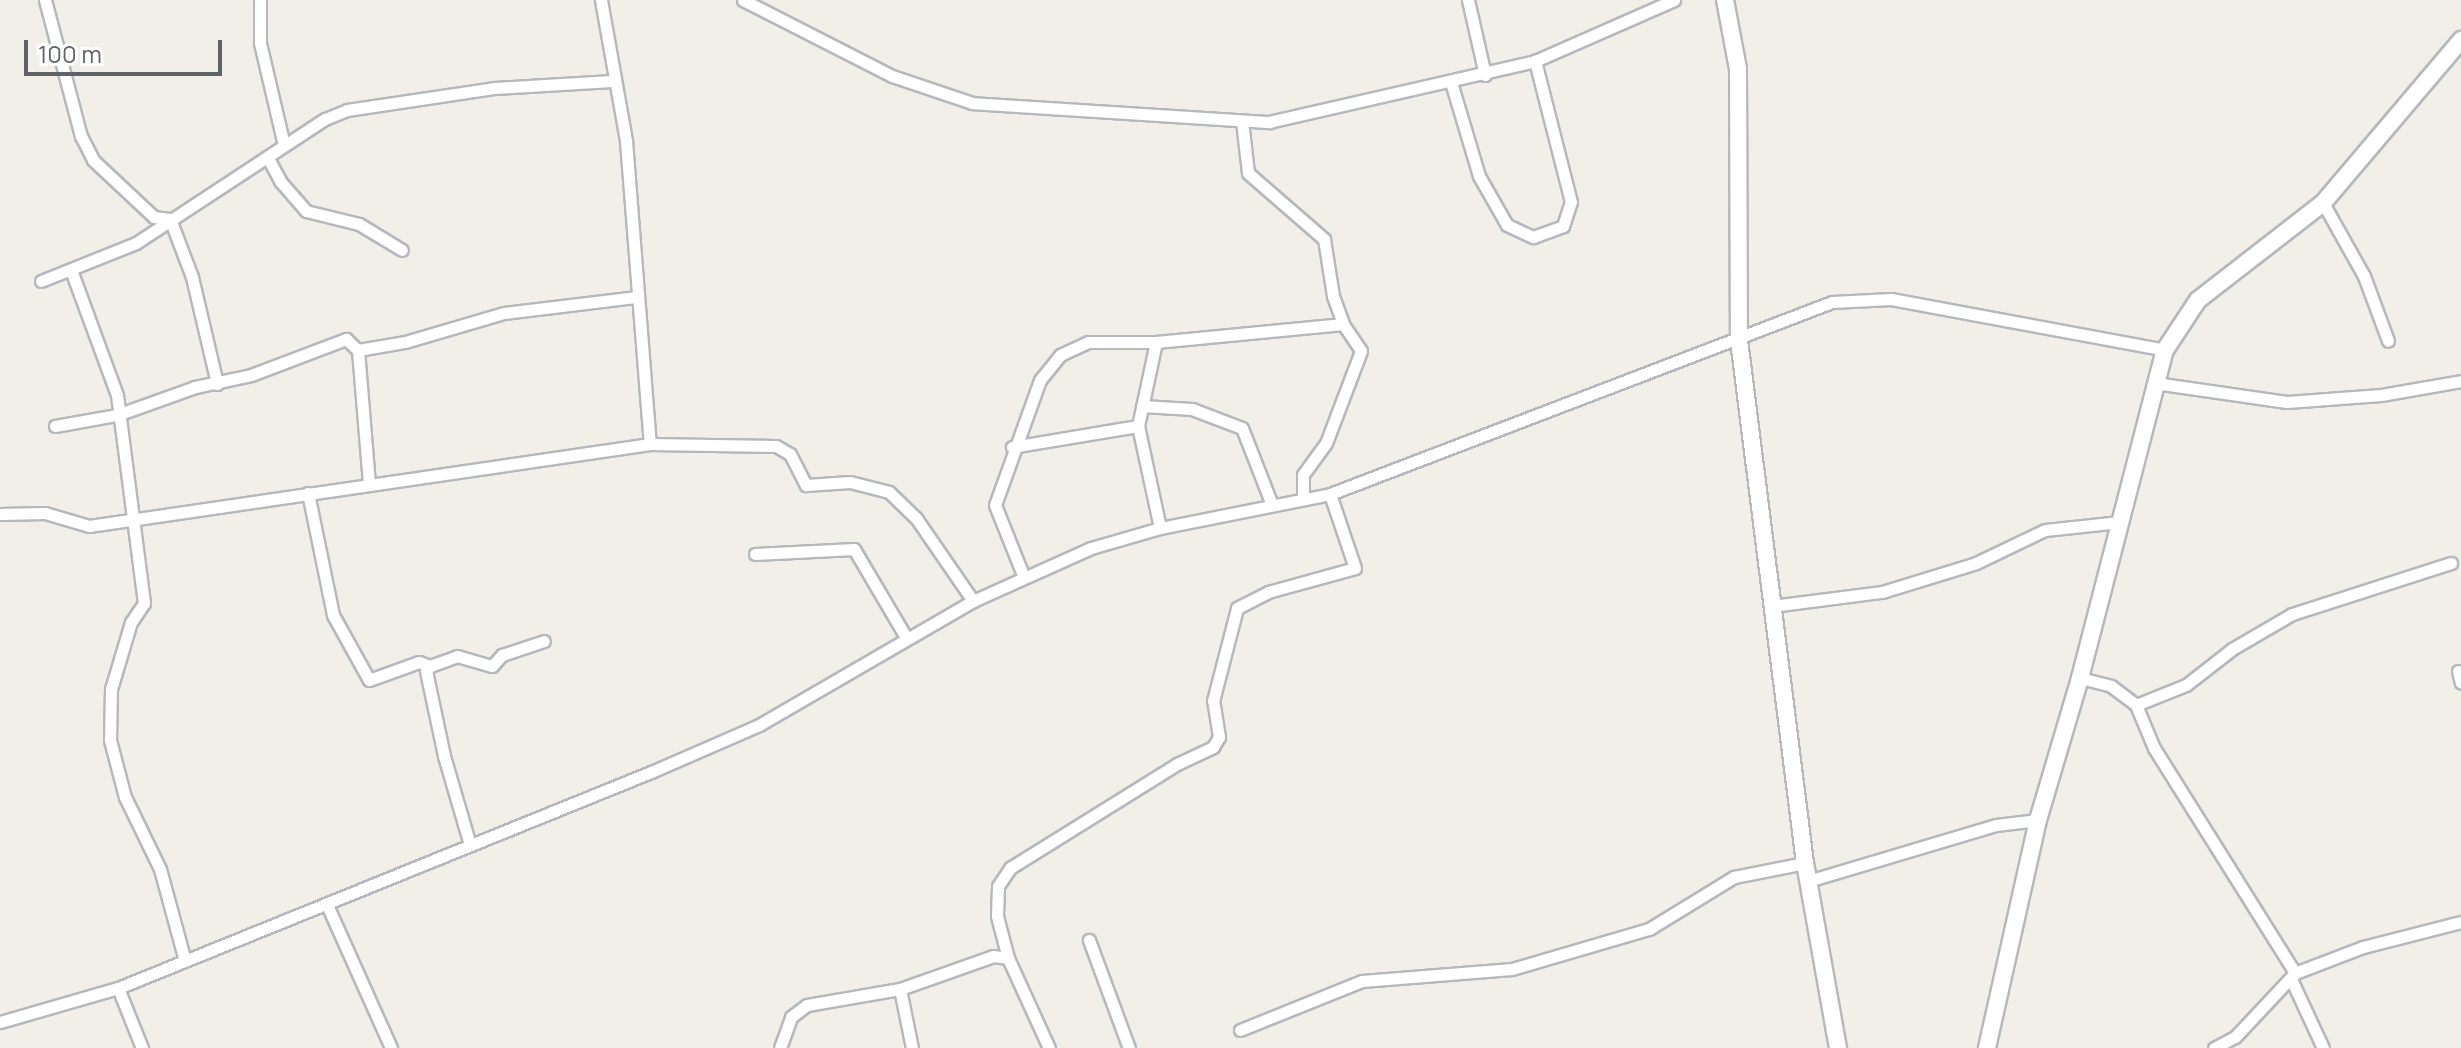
<!DOCTYPE html>
<html>
<head>
<meta charset="utf-8">
<style>
  body { margin:0 }
  #map { position:relative; width:2461px; height:1048px; overflow:hidden; background:#f1efe8; font-family:Manrope,sans-serif }
  div>[style] { position:absolute }
  .roads { filter:drop-shadow(2px 0 #b5b8bc) drop-shadow(-2px 0 #b5b8bc) drop-shadow(0 2px #b5b8bc) drop-shadow(0 -2px #b5b8bc) }
  .street>* { height:11px; margin:-5.5px; padding:0 5.5px; transform-origin:5.5px; border-radius:5.5px; background:#fff }
  .secondary>* { height:16px; margin:-8px; padding:0 8px; transform-origin:8px; border-radius:8px; background:#fff }
  span { translate:-50% -50%; white-space:nowrap; text-align:center; line-height:1.15; -webkit-text-stroke:6px #fff; paint-order:stroke }
  .scale { position:absolute; left:24px; top:40px; width:198px; height:36px; box-sizing:border-box; border:4px solid #5f6368; border-top:0; padding-left:10px; font-size:24px; line-height:28px; white-space:nowrap; color:#5f6368; -webkit-text-stroke:6px #fff; paint-order:stroke }
</style>
</head>
<body>
<div id="map">
  <div class="roads">
    <div class="street">
      <i style="left:45px;top:0;width:141px;rotate:75.2deg"></i>
      <i style="left:81px;top:136px;width:27px;rotate:63deg"></i>
      <i style="left:93px;top:160px;width:83px;rotate:43.1deg"></i>
      <i style="left:154px;top:217px;width:16px;rotate:7deg"></i>
      <i style="left:170px;top:219px;width:62px;rotate:69.2deg"></i>
      <i style="left:192px;top:277px;width:110px;rotate:76.8deg"></i>
      <i style="left:260px;top:0;width:43px;rotate:90deg"></i>
      <i style="left:260px;top:43px;width:105px;rotate:76.8deg"></i>
      <i style="left:601px;top:0;width:143px;rotate:79.9deg"></i>
      <i style="left:626px;top:141px;width:304px;rotate:85.5deg"></i>
      <i style="left:743px;top:0;width:167px;rotate:27deg"></i>
      <i style="left:892px;top:76px;width:84px;rotate:18.6deg"></i>
      <i style="left:972px;top:103px;width:298px;rotate:3.7deg"></i>
      <i style="left:1269px;top:122px;width:273px;rotate:-12.9deg"></i>
      <i style="left:1535px;top:61px;width:152px;rotate:-23.7deg"></i>
      <i style="left:1468px;top:0;width:77px;rotate:77.2deg"></i>
      <i style="left:1451px;top:82px;width:98px;rotate:73.4deg"></i>
      <i style="left:1479px;top:176px;width:56px;rotate:60.3deg"></i>
      <i style="left:1507px;top:225px;width:29px;rotate:25deg"></i>
      <i style="left:1533px;top:237px;width:32px;rotate:-20deg"></i>
      <i style="left:1563px;top:226px;width:25px;rotate:-72deg"></i>
      <i style="left:1571px;top:202px;width:146px;rotate:-104.3deg"></i>
      <i style="left:1242px;top:121px;width:52px;rotate:83.4deg"></i>
      <i style="left:1248px;top:173px;width:101px;rotate:41deg"></i>
      <i style="left:1324px;top:239px;width:58px;rotate:81deg"></i>
      <i style="left:1333px;top:296px;width:30px;rotate:70deg"></i>
      <i style="left:1343px;top:324px;width:32px;rotate:56deg"></i>
      <i style="left:1361px;top:351px;width:98px;rotate:110.8deg"></i>
      <i style="left:1326px;top:443px;width:39px;rotate:126deg"></i>
      <i style="left:1303px;top:475px;width:24px;rotate:90deg"></i>
      <i style="left:268px;top:158px;width:26px;rotate:62deg"></i>
      <i style="left:280px;top:181px;width:40px;rotate:49deg"></i>
      <i style="left:306px;top:211px;width:55px;rotate:13.8deg"></i>
      <i style="left:359px;top:224px;width:50px;rotate:31.2deg"></i>
      <i style="left:2323px;top:203px;width:84px;rotate:60.7deg"></i>
      <i style="left:2364px;top:276px;width:69px;rotate:69.7deg"></i>
      <i style="left:71px;top:270px;width:133px;rotate:69.8deg"></i>
      <i style="left:117px;top:395px;width:210px;rotate:82.6deg"></i>
      <i style="left:144px;top:603px;width:23px;rotate:124deg"></i>
      <i style="left:131px;top:622px;width:70px;rotate:106.6deg"></i>
      <i style="left:111px;top:689px;width:51px;rotate:91.1deg"></i>
      <i style="left:110px;top:740px;width:59px;rotate:75.3deg"></i>
      <i style="left:125px;top:797px;width:80px;rotate:64.1deg"></i>
      <i style="left:160px;top:869px;width:95px;rotate:74.8deg"></i>
      <i style="left:41px;top:281px;width:102px;rotate:-21.8deg"></i>
      <i style="left:136px;top:243px;width:226px;rotate:-33.3deg"></i>
      <i style="left:325px;top:119px;width:24px;rotate:-22deg"></i>
      <i style="left:347px;top:110px;width:150px;rotate:-8.5deg"></i>
      <i style="left:495px;top:88px;width:117px;rotate:-3.4deg"></i>
      <i style="left:1156px;top:342px;width:86px;rotate:102.1deg"></i>
      <i style="left:1138px;top:426px;width:104px;rotate:77.8deg"></i>
      <i style="left:358px;top:350px;width:48px;rotate:-9.7deg"></i>
      <i style="left:405px;top:342px;width:103px;rotate:-16.3deg"></i>
      <i style="left:504px;top:313px;width:134px;rotate:-6.9deg"></i>
      <i style="left:2155px;top:383px;width:133px;rotate:8.2deg"></i>
      <i style="left:2287px;top:402px;width:94px;rotate:-4.3deg"></i>
      <i style="left:2381px;top:395px;width:81px;rotate:-9.9deg"></i>
      <i style="left:1142px;top:406px;width:50px;rotate:3.4deg"></i>
      <i style="left:1192px;top:409px;width:53px;rotate:20.8deg"></i>
      <i style="left:1242px;top:428px;width:83px;rotate:68.7deg"></i>
      <i style="left:55px;top:426px;width:63px;rotate:-10.1deg"></i>
      <i style="left:117px;top:415px;width:83px;rotate:-19.7deg"></i>
      <i style="left:195px;top:387px;width:57px;rotate:-12.1deg"></i>
      <i style="left:251px;top:375px;width:102px;rotate:-20.8deg"></i>
      <i style="left:346px;top:339px;width:16px;rotate:43deg"></i>
      <i style="left:358px;top:350px;width:133px;rotate:85.3deg"></i>
      <i style="left:1012px;top:447px;width:128px;rotate:-9.5deg"></i>
      <i style="left:308px;top:493px;width:125px;rotate:78.4deg"></i>
      <i style="left:333px;top:615px;width:74px;rotate:61deg"></i>
      <i style="left:369px;top:680px;width:53px;rotate:-19.8deg"></i>
      <i style="left:419px;top:662px;width:12px;rotate:20deg"></i>
      <i style="left:430px;top:666px;width:29px;rotate:-20deg"></i>
      <i style="left:457px;top:656px;width:36px;rotate:16deg"></i>
      <i style="left:492px;top:666px;width:15px;rotate:-48deg"></i>
      <i style="left:502px;top:655px;width:44px;rotate:-18.4deg"></i>
      <i style="left:0;top:514px;width:45px;rotate:-1.3deg"></i>
      <i style="left:45px;top:513px;width:46px;rotate:16.5deg"></i>
      <i style="left:89px;top:526px;width:567px;rotate:-8.32deg"></i>
      <i style="left:650px;top:444px;width:126px;rotate:0.9deg"></i>
      <i style="left:776px;top:446px;width:16px;rotate:30deg"></i>
      <i style="left:790px;top:454px;width:35px;rotate:63deg"></i>
      <i style="left:806px;top:485px;width:44px;rotate:-3.9deg"></i>
      <i style="left:850px;top:482px;width:40px;rotate:14.4deg"></i>
      <i style="left:889px;top:492px;width:37px;rotate:44deg"></i>
      <i style="left:916px;top:518px;width:101px;rotate:55.5deg"></i>
      <i style="left:755px;top:554px;width:99px;rotate:-2.9deg"></i>
      <i style="left:854px;top:549px;width:104px;rotate:59.5deg"></i>
      <i style="left:1023px;top:575px;width:75px;rotate:-111.8deg"></i>
      <i style="left:995px;top:505px;width:133px;rotate:-70.2deg"></i>
      <i style="left:1040px;top:380px;width:32px;rotate:-51deg"></i>
      <i style="left:1060px;top:355px;width:31px;rotate:-25deg"></i>
      <i style="left:1088px;top:342px;width:68px"></i>
      <i style="left:1156px;top:342px;width:188px;rotate:-5.5deg"></i>
      <i style="left:1772px;top:606px;width:111px;rotate:-7.3deg"></i>
      <i style="left:1882px;top:592px;width:98px;rotate:-17.1deg"></i>
      <i style="left:1976px;top:563px;width:76px;rotate:-25.6deg"></i>
      <i style="left:2045px;top:530px;width:75px;rotate:-6.1deg"></i>
      <i style="left:430px;top:666px;width:6px;rotate:129deg"></i>
      <i style="left:426px;top:671px;width:87px;rotate:78deg"></i>
      <i style="left:444px;top:756px;width:93px;rotate:73.7deg"></i>
      <i style="left:2458px;top:671px;width:12px;rotate:76deg"></i>
      <i style="left:2080px;top:678px;width:32px;rotate:14deg"></i>
      <i style="left:2111px;top:686px;width:31px;rotate:37deg"></i>
      <i style="left:2136px;top:705px;width:47px;rotate:67.3deg"></i>
      <i style="left:2154px;top:748px;width:266px;rotate:57.9deg"></i>
      <i style="left:2136px;top:705px;width:54px;rotate:-21.8deg"></i>
      <i style="left:2186px;top:685px;width:58px;rotate:-38deg"></i>
      <i style="left:2232px;top:649px;width:69px;rotate:-30.3deg"></i>
      <i style="left:2292px;top:614px;width:167px;rotate:-17.8deg"></i>
      <i style="left:1808px;top:881px;width:196px;rotate:-16.6deg"></i>
      <i style="left:1996px;top:825px;width:42px;rotate:-6.8deg"></i>
      <i style="left:328px;top:907px;width:154px;rotate:65.9deg"></i>
      <i style="left:1089px;top:940px;width:115px;rotate:69.7deg"></i>
      <i style="left:2291px;top:979px;width:76px;rotate:65.1deg"></i>
      <i style="left:118px;top:988px;width:65px;rotate:68.2deg"></i>
      <i style="left:900px;top:989px;width:60px;rotate:78.5deg"></i>
      <i style="left:0;top:1022px;width:123px;rotate:-16.1deg"></i>
      <i style="left:118px;top:988px;width:575px;rotate:-22.06deg"></i>
      <i style="left:651px;top:772px;width:118px;rotate:-23.5deg"></i>
      <i style="left:759px;top:725px;width:247px;rotate:-30.1deg"></i>
      <i style="left:973px;top:601px;width:129px;rotate:-24.2deg"></i>
      <i style="left:1091px;top:548px;width:72px;rotate:-16.2deg"></i>
      <i style="left:1160px;top:528px;width:173px;rotate:-11.3deg"></i>
      <i style="left:1330px;top:494px;width:537px;rotate:-20.93deg"></i>
      <i style="left:1832px;top:302px;width:59px;rotate:-2.9deg"></i>
      <i style="left:1891px;top:299px;width:279px;rotate:10.5deg"></i>
      <i style="left:1240px;top:1030px;width:131px;rotate:-21.9deg"></i>
      <i style="left:1362px;top:981px;width:150px;rotate:-4.6deg"></i>
      <i style="left:1512px;top:969px;width:143px;rotate:-16.3deg"></i>
      <i style="left:1649px;top:929px;width:100px;rotate:-31.5deg"></i>
      <i style="left:1734px;top:877px;width:72px;rotate:-11.2deg"></i>
      <i style="left:780px;top:1048px;width:33px;rotate:-70deg"></i>
      <i style="left:791px;top:1017px;width:20px;rotate:-37deg"></i>
      <i style="left:807px;top:1005px;width:94px;rotate:-9.8deg"></i>
      <i style="left:900px;top:989px;width:99px;rotate:-19.5deg"></i>
      <i style="left:993px;top:956px;width:15px;rotate:8deg"></i>
      <i style="left:1049px;top:1048px;width:99px;rotate:-114.5deg"></i>
      <i style="left:1008px;top:958px;width:43px;rotate:-104.7deg"></i>
      <i style="left:997px;top:916px;width:30px;rotate:-88deg"></i>
      <i style="left:998px;top:886px;width:22px;rotate:-56deg"></i>
      <i style="left:1010px;top:868px;width:197px;rotate:-31.9deg"></i>
      <i style="left:1177px;top:764px;width:40px;rotate:-25deg"></i>
      <i style="left:1213px;top:747px;width:12px;rotate:-59deg"></i>
      <i style="left:1219px;top:737px;width:36px;rotate:-99deg"></i>
      <i style="left:1213px;top:701px;width:96px;rotate:-75.5deg"></i>
      <i style="left:1237px;top:608px;width:35px;rotate:-27deg"></i>
      <i style="left:1268px;top:592px;width:90px;rotate:-15.4deg"></i>
      <i style="left:1355px;top:568px;width:78px;rotate:-108.7deg"></i>
      <i style="left:2214px;top:1048px;width:24px;rotate:-28deg"></i>
      <i style="left:2235px;top:1037px;width:88px;rotate:-46.8deg"></i>
      <i style="left:2295px;top:973px;width:73px;rotate:-20.9deg"></i>
      <i style="left:2363px;top:947px;width:101px;rotate:-14.3deg"></i>
    </div>
    <div class="secondary">
      <i style="left:1725px;top:0;width:70px;rotate:79.3deg"></i>
      <i style="left:1738px;top:69px;width:271px;rotate:89.8deg"></i>
      <i style="left:1739px;top:340px;width:527px;rotate:82.81deg"></i>
      <i style="left:1805px;top:863px;width:188px;rotate:79.9deg"></i>
      <i style="left:1987px;top:1048px;width:234px;rotate:-77.4deg"></i>
      <i style="left:2038px;top:820px;width:148px;rotate:-73.5deg"></i>
      <i style="left:2080px;top:678px;width:339px;rotate:-75.5deg"></i>
      <i style="left:2165px;top:350px;width:60px;rotate:-56.6deg"></i>
      <i style="left:2198px;top:300px;width:158px;rotate:-37.8deg"></i>
      <i style="left:2323px;top:203px;width:214px;rotate:-49.7deg"></i>
    </div>
  </div>
  <div class="scale">100 m</div>
</div>
</body>
</html>
